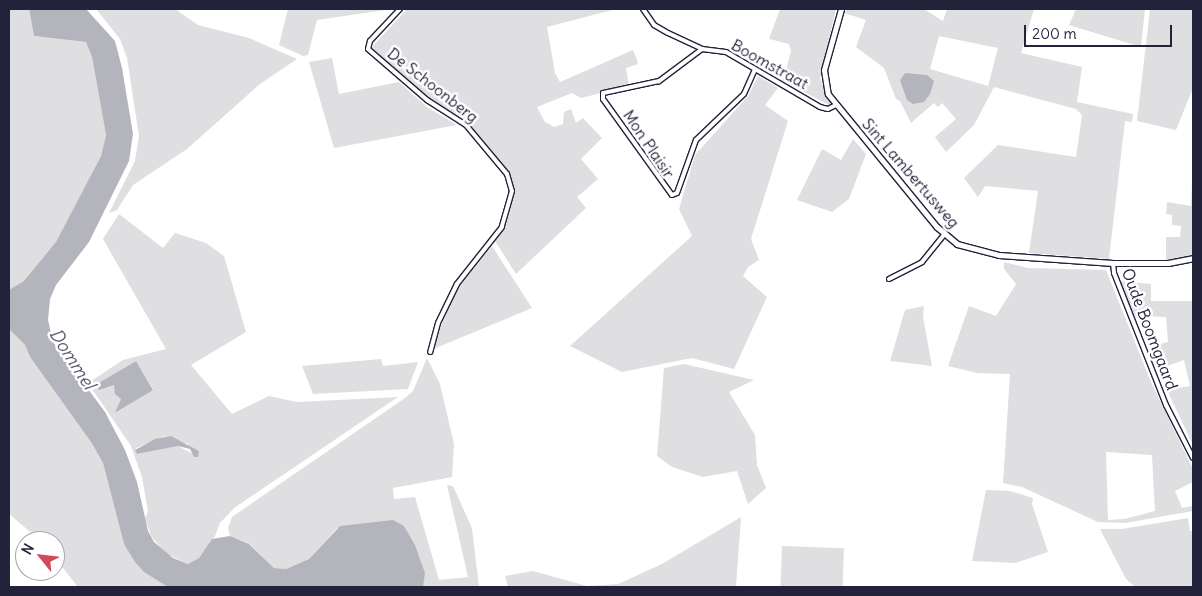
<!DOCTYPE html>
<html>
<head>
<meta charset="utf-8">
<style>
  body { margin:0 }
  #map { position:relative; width:1202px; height:596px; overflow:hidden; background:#fff; font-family:Delius,sans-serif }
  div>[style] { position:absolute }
  .green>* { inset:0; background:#dfdfe2; transform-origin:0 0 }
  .water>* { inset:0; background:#b4b4bc }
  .roads { filter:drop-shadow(1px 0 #22223b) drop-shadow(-1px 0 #22223b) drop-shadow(0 1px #22223b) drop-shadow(0 -1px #22223b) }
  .minor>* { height:4px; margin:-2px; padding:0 2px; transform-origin:2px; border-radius:2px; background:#fff }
  .tertiary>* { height:5px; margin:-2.5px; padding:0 2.5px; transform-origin:2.5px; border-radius:2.5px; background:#fff }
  span { translate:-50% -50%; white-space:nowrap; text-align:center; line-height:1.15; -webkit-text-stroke:5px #fff; paint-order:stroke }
  .street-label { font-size:16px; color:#22223b }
  .water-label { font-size:18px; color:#5c5c6f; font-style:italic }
  .frame { position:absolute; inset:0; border:10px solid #22223b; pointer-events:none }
  .north { position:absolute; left:15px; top:531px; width:50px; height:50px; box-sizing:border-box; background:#fff; border:1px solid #a7a7b1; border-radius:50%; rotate:299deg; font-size:14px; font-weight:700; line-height:20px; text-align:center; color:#22223b }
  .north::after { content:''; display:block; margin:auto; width:18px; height:22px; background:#d1495b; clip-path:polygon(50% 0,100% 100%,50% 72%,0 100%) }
  .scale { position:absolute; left:1024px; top:25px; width:148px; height:22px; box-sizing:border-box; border:2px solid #22223b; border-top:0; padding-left:6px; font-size:15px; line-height:18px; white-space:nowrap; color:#22223b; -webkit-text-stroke:4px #fff; paint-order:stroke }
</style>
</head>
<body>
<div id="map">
  <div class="green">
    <i style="clip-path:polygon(9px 9px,29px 9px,34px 36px,86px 42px,92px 57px,106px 135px,101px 156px,56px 243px,24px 282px,9px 290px)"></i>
    <i style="clip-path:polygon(96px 9px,175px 9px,198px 25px,249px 38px,297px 59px,260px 84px,187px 149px,133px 185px,117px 210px,109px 213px,135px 161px,139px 136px,127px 58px,120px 39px)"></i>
    <i style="clip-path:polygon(288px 9px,392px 9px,317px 20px,308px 55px,303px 56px,279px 45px)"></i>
    <i style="clip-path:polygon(407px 9px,616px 9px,547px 27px,555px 73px,560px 82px,633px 50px,637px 60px,638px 64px,626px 68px,629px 86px,581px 98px,572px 93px,537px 107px,545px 122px,554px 127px,563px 124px,564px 112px,571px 109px,576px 123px,583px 118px,602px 138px,581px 159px,598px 179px,577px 197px,586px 208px,516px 274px,495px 241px,510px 211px,513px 195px,510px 179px,476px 132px,430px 101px,371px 48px)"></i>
    <i style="clip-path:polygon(780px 9px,836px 9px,820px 79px,833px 107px,783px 81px,791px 51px,789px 44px,769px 39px)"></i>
    <i style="clip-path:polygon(evenodd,848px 9px,924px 9px,943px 21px,947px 9px,1034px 9px,1021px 53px,1082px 67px,1077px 102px,1133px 114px,1132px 122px,1125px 121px,1109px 259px,1029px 253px,1038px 191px,985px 186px,978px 197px,964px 178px,998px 145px,1076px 157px,1082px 115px,1076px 109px,994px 87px,974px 125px,946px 152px,935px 137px,956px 119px,942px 103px,938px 107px,934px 103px,911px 123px,900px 101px,896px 99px,884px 68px,856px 47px,866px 20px,844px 13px,848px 9px,939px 36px,998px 48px,988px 86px,930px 69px,939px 36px)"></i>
    <i style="clip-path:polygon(1076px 9px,1145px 9px,1141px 47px,1069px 25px)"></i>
    <i style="clip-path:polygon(1150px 9px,1193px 9px,1193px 88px,1176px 130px,1137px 121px)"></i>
    <i style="clip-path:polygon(332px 58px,339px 94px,399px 82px,427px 107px,457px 125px,334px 148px,309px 62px)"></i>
    <i style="clip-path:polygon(758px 76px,778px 88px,765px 105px,788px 121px,751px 239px,759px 260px,748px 267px,743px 276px,767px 297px,734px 369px,692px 358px,622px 372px,570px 346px,692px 236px,679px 209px,695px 155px,748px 96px)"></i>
    <i style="clip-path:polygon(853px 139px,866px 154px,849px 199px,832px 212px,797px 200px,822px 149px,841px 160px)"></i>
    <i style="clip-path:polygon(1193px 156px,1193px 256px,1166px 260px,1166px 237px,1180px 237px,1181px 226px,1172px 225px,1172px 215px,1166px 214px,1167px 202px,1191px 206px)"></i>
    <i style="clip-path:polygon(evenodd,119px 214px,163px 248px,175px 233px,206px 243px,224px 256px,246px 332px,191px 365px,232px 414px,269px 396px,297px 402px,398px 397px,234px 508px,220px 523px,215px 536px,199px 558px,188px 564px,165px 553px,151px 536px,145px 518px,148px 512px,142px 477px,131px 446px,88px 383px,123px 360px,166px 349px,103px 239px,119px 214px,136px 361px,153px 389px,116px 413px,121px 399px,114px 385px,97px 389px,95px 385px,136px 361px,119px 214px,165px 436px,188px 444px,193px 454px,178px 446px,137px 454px,136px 448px,165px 436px)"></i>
    <i style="clip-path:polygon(492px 246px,532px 308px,431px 350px,455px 292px)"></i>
    <i style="clip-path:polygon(evenodd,1004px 262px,1028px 268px,1106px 270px,1151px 382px,1193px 469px,1193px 482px,1175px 491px,1182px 508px,1193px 506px,1193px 511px,1125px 523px,1098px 522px,1022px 487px,1003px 483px,1010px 374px,977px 373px,948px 366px,969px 306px,996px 316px,1016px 284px,1004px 269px,1004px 262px,1106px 452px,1152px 455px,1155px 511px,1124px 519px,1108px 520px,1106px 452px)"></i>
    <i style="clip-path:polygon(1193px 264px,1193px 445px,1167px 390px,1190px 386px,1184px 360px,1159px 369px,1151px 346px,1168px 342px,1166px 317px,1135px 316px,1119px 281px,1151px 284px,1151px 301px,1193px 301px)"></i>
    <i style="clip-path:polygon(924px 306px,923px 317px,932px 366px,890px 361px,905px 310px)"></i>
    <i style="clip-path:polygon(9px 329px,25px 345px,30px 357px,91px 442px,103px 463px,124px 544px,168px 587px,78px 587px,55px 558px,55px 541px,41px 541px,9px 514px)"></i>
    <i style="clip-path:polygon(427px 358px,440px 384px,454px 444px,452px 477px,393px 488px,394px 499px,415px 497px,439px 580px,468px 577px,447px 485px,453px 486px,472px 528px,479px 587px,423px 587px,420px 558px,404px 526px,337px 528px,309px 559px,286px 569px,274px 568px,250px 544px,230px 536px,228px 528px,232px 517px,405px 398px,413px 391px)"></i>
    <i style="clip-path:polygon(381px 359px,383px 366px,418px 362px,408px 389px,313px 394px,302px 366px)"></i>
    <i style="clip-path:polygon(684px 364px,754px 380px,729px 392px,755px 435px,757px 465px,766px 488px,748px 504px,737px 471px,703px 477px,672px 467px,657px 456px,664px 368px)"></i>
    <i style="clip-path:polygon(986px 490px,1010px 491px,1033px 498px,1032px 504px,1048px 552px,1015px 563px,972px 561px)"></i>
    <i style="clip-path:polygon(741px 517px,736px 587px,508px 587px,505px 576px,533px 571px,587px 586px,618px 584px,662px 564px)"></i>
    <i style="clip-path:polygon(1188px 518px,1190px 531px,1193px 531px,1193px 587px,1135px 587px,1126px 579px,1100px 529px,1122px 529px)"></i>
    <i style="left:782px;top:546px;width:62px;height:41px;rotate:2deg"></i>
  </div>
  <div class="water">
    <i style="clip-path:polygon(29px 9px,86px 9px,115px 41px,122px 68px,133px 134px,129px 161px,89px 242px,56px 285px,50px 299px,48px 320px,53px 342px,105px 412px,125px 450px,137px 482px,148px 531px,154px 542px,173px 558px,188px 564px,199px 558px,212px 539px,230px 536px,249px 544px,274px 568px,286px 569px,309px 559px,340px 526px,393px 520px,404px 526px,415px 545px,425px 573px,423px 587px,168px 587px,144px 572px,135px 562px,124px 544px,103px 463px,91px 442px,30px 357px,25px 345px,9px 329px,9px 290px,24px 281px,56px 242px,101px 156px,106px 135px,92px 57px,86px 42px,34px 36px)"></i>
    <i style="clip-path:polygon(905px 73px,927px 75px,934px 81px,930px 94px,924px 102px,913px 104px,907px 100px,900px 80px)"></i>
    <i style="clip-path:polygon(136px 361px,153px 390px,115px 413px,121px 399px,115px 394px,114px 385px,99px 390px,95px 385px)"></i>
    <i style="clip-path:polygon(171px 436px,199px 451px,198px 457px,194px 457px,190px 449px,178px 446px,137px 454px,135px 450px,155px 439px)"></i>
  </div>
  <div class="roads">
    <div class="minor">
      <i style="left:400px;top:9px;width:44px;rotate:133.2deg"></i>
      <i style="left:370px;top:41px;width:8px;rotate:104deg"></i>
      <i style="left:368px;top:49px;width:78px;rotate:40.8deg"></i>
      <i style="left:427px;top:100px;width:46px;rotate:32.7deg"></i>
      <i style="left:466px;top:125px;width:64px;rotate:50.1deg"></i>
      <i style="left:507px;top:174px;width:18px;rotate:74deg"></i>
      <i style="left:512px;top:191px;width:37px;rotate:106deg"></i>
      <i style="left:502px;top:227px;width:73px;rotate:128.3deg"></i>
      <i style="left:457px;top:284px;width:43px;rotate:116deg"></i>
      <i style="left:438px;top:323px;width:30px;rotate:105deg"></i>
      <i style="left:643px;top:9px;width:19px;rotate:55deg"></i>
      <i style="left:654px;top:25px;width:16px;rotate:30deg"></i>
      <i style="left:668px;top:33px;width:38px;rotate:25deg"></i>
      <i style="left:702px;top:49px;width:24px;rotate:7deg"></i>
      <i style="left:726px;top:52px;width:109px;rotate:30.3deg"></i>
      <i style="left:820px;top:107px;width:8px;rotate:14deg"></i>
      <i style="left:828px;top:109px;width:9px;rotate:-27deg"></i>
      <i style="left:702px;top:49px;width:54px;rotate:143.3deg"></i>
      <i style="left:659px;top:81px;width:57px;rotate:167.9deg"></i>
      <i style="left:603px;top:93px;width:6px;rotate:90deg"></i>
      <i style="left:603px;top:99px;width:118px;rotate:54.3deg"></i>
      <i style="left:672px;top:195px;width:5px;rotate:-22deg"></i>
      <i style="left:677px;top:193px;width:56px;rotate:-70.3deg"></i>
      <i style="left:696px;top:140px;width:66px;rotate:-43.8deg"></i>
      <i style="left:744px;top:94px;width:27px;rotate:-66deg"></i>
      <i style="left:1113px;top:263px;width:10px;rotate:84deg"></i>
      <i style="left:1114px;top:273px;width:142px;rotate:68.5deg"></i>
      <i style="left:1166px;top:405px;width:59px;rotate:63deg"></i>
      <i style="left:889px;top:279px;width:37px;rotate:-27deg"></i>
      <i style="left:922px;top:262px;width:36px;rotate:-51deg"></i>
    </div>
    <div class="tertiary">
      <i style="left:841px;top:9px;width:63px;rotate:105.6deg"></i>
      <i style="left:824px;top:70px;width:24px;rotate:81deg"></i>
      <i style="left:828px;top:94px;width:172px;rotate:50.7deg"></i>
      <i style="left:937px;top:227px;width:26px;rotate:40deg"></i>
      <i style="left:957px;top:244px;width:43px;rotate:14.7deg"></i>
      <i style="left:999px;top:255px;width:114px;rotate:4deg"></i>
      <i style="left:1113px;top:263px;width:55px"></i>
      <i style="left:1168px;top:263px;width:25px;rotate:-11deg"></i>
    </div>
  </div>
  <div class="street-label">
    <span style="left:770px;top:64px;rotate:29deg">Boomstraat</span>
    <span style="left:433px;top:85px;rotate:38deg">De Schoonberg</span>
    <span style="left:649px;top:144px;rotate:56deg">Mon Plaisir</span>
    <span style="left:911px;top:173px;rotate:49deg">Sint Lambertusweg</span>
    <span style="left:1150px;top:329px;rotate:69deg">Oude Boomgaard</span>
  </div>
  <div class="water-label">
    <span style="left:72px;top:359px;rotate:57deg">Dommel</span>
  </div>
  <div class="frame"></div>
  <div class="north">N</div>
  <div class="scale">200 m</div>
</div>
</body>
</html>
